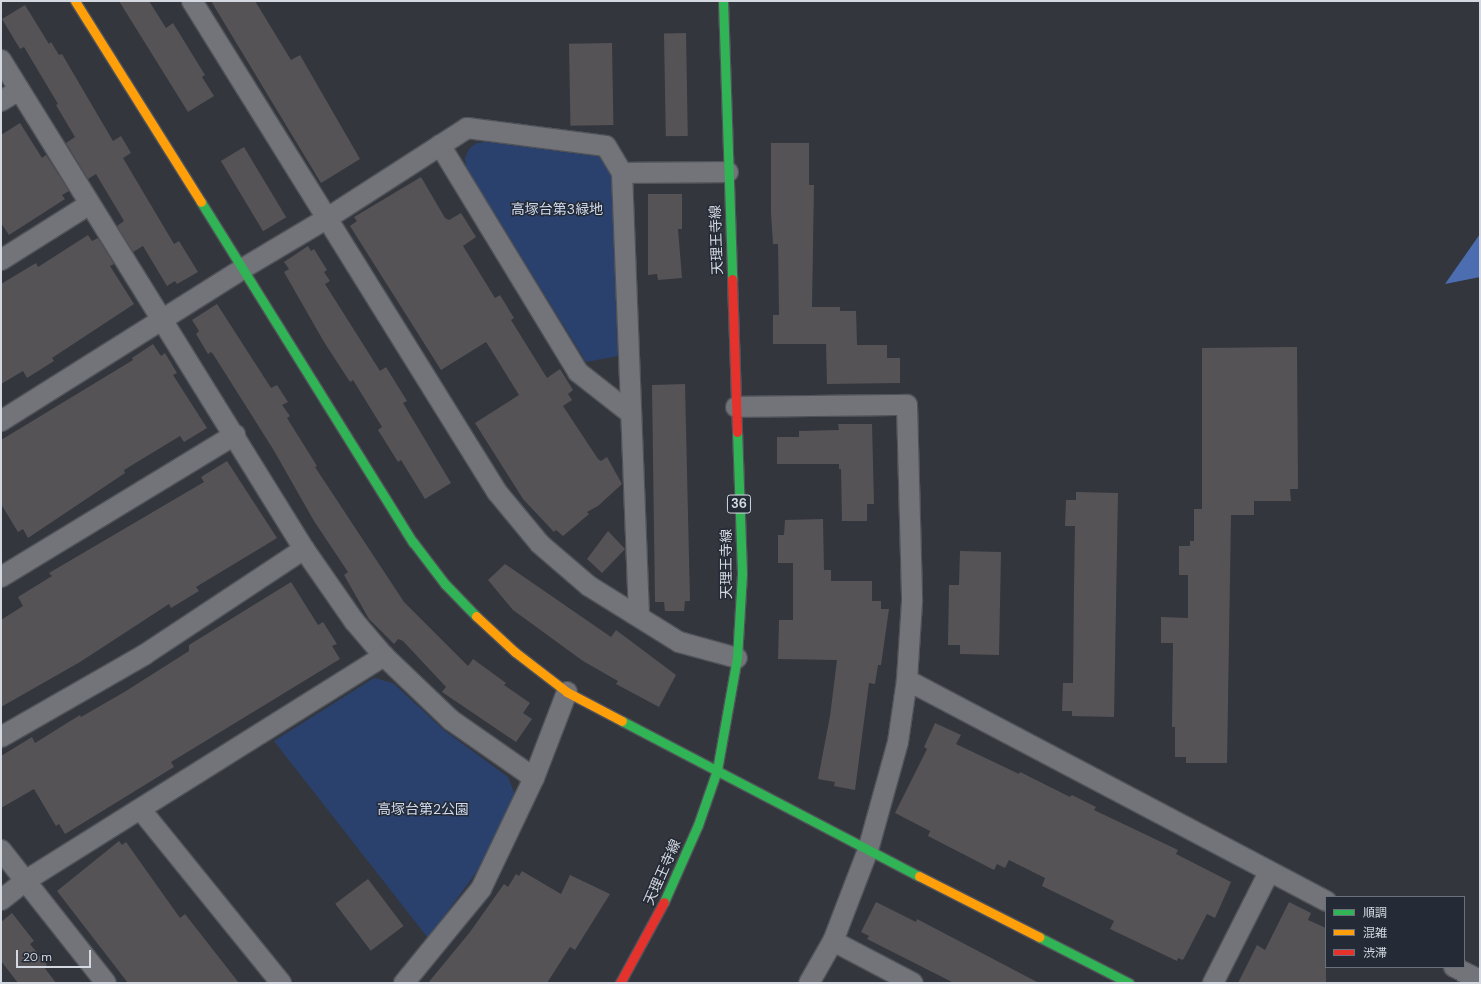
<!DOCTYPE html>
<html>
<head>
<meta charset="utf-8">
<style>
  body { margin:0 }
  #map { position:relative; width:1481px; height:984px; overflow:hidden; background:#33363d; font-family:"DM Sans","Noto Sans JP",sans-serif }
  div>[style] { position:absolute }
  .green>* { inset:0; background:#2a416e }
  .water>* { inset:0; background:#4c6eb1 }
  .building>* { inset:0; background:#555356; transform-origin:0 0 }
  .roads { filter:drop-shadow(1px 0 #505359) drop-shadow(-1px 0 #505359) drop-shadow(0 1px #505359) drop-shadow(0 -1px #505359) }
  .street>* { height:20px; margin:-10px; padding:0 10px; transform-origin:10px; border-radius:10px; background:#727479 }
  .fast>* { height:9px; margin:-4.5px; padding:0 4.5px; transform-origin:4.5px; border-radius:4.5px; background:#30b455 }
  .slow>* { height:9px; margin:-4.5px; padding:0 4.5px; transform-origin:4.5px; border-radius:4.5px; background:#ff9f0a }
  .jam>* { height:9px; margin:-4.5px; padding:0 4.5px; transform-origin:4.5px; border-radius:4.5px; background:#e5322d }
  span { translate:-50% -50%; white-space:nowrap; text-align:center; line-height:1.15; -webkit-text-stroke:3px #252b36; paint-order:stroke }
  .shield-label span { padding:1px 3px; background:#252b36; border:1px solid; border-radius:3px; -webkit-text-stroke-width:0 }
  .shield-label { font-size:13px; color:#d4d8e0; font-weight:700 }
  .park-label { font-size:14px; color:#cfdaee }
  .street-label { font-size:14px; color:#d4d8e0 }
  .frame { position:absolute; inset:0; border:2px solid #d4d8e0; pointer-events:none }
  .legend { position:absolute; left:1325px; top:896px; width:140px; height:72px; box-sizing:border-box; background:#252b36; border:1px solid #6b707a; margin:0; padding:5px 7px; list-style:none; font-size:12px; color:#d4d8e0 }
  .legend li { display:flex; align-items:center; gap:8px; height:20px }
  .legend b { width:20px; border:1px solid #6b707a }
  .scale { position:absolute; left:16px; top:950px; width:75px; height:18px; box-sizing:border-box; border:2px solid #d4d8e0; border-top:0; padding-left:5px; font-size:12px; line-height:14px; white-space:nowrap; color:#d4d8e0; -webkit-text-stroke:3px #252b36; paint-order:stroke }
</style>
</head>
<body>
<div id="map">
  <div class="green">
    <i style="clip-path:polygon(487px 142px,596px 156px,603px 159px,612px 172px,618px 356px,586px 362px,466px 167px,465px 158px,469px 149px,477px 143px)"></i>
    <i style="clip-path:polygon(374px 678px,393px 683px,445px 731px,508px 777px,516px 797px,478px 870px,428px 938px,274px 741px)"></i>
  </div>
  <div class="water">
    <i style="clip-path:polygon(1480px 234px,1480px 277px,1445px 284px)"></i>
  </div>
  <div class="building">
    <i style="clip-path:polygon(119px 1px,149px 1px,166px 28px,173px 23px,205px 75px,202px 77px,214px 96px,188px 112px)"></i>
    <i style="clip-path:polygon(211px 1px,255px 1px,291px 60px,300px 55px,360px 159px,321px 183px)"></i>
    <i style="clip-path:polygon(25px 5px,49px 44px,51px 42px,59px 55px,62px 54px,113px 141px,121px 136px,131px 153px,123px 158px,174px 244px,179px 241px,198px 272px,177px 284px,175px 281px,167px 286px,143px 246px,133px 252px,117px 226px,124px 221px,96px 174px,88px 179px,66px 143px,75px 137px,56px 105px,58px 104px,24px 47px,20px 49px,2px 19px)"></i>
    <i style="left:686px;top:33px;width:103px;height:22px;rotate:89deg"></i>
    <i style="left:612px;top:43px;width:82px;height:43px;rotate:89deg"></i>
    <i style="clip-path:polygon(20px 123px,42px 158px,46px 155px,69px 191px,62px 195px,65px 199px,9px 235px,1px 223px,1px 135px)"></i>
    <i style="clip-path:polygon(771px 143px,809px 143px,809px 185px,814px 185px,812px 307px,840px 307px,840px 311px,856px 311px,857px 345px,887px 345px,887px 358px,900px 358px,900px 383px,827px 384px,826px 344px,773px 344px,773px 315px,779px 315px,778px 244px,773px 244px,771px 213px)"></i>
    <i style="left:244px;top:147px;width:82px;height:27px;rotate:59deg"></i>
    <i style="clip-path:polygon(421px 177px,445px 218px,449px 220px,461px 213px,476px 237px,463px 246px,495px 298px,500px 295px,514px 318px,511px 320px,547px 378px,560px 369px,573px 390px,568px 394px,572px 400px,563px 406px,598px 459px,601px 461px,607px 457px,622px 484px,598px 506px,587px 512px,589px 514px,563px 536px,556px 530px,554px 532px,523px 499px,475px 423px,519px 395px,490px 348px,486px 342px,441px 370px,350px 226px,357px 221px,354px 217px)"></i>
    <i style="clip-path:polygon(648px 194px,682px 194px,682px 229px,678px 229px,682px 278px,658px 280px,657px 274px,648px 275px)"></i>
    <i style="clip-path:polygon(88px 235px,92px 241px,98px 238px,114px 264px,110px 266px,134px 304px,52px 358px,54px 361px,27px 378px,23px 371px,1px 384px,1px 284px,36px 263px,38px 267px)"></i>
    <i style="clip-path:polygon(308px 246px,311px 251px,314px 249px,327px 270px,324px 272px,330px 281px,325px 284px,380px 371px,386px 367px,407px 401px,403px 403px,451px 483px,425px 499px,401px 460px,398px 462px,378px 430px,382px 427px,353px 380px,350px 382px,324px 342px,284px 272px,289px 269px,284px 262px)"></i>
    <i style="clip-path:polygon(217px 304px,271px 388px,277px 385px,288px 402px,282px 405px,290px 416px,287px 418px,317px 466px,315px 467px,404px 602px,468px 666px,473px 659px,506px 683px,504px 685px,530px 703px,523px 713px,532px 719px,516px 742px,442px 692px,446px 687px,403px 641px,398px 639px,394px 644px,369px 619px,344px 575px,348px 572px,314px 521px,273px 449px,213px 354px,211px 352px,208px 354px,196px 334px,199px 331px,192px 320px)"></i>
    <i style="clip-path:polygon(153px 344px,161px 356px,165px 353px,177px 373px,173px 375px,207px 428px,184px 442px,180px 436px,124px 470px,125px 473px,28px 538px,23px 529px,18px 532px,1px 504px,1px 440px,133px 360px,132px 358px)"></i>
    <i style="clip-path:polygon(1297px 347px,1298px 489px,1290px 489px,1291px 501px,1254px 501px,1254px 515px,1231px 515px,1227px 763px,1186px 763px,1186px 757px,1175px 757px,1175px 727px,1172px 727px,1173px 643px,1161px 643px,1161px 617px,1188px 618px,1188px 575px,1179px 575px,1179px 546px,1190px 546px,1190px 541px,1194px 541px,1194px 509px,1202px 509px,1202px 348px)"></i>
    <i style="clip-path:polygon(685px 384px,690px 601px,685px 601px,684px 611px,665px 611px,664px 602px,655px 602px,652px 385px)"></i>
    <i style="clip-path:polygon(838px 424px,872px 424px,874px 504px,867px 504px,867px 521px,842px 521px,841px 469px,839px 469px,839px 464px,777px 464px,777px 437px,799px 437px,799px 431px,839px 430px)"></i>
    <i style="clip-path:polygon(227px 461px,277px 538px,196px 587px,199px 591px,171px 608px,169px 604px,80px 662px,1px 707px,1px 620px,23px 606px,18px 597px,52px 576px,49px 573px,204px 482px,201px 477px)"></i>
    <i style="clip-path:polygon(1076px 492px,1118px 493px,1114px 717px,1072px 716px,1072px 711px,1062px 711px,1063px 683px,1073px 683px,1074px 587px,1075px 526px,1065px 526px,1066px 500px,1076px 500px)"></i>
    <i style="clip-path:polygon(823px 519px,824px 570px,831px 570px,831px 581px,872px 581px,872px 601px,881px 601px,881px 609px,889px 609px,881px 665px,878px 665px,875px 684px,869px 683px,855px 790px,834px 786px,835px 782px,818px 779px,830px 716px,837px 660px,778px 659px,779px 620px,793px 620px,793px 563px,778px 563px,778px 535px,784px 535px,785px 520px)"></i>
    <i style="clip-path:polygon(608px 531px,625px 549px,602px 573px,587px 559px)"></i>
    <i style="clip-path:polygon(960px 551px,1001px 552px,999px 655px,960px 654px,960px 645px,948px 645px,949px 585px,959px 585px)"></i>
    <i style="clip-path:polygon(505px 564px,611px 637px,616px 630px,676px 675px,659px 707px,616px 684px,618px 681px,583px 661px,513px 610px,488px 580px)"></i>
    <i style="clip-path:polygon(291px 582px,318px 625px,323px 622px,337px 644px,332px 646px,340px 659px,171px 762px,174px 767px,65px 834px,59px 824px,56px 826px,34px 789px,1px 808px,1px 756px,32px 737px,35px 743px,80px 715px,81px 717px,126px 691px,189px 651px,189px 645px)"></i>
    <i style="clip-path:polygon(935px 723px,961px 735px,956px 744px,1019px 774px,1020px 772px,1070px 797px,1072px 795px,1096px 807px,1094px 810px,1178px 850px,1176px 854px,1231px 882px,1215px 918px,1207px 914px,1183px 960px,1178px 958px,1177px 961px,1110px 929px,1114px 921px,1042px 886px,1045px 878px,1009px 860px,1005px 868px,997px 864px,994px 870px,928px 836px,930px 831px,895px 813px,927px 749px,924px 747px)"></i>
    <i style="clip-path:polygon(119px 841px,122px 845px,126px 842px,180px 918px,185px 914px,239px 983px,128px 983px,57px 891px)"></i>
    <i style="clip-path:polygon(522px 871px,561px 894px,570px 875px,610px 894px,575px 950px,570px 947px,547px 983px,428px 983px,470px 932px,504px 884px,508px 887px,516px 874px,519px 876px)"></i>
    <i style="left:368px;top:879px;width:59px;height:41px;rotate:53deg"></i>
    <i style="clip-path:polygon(876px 902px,916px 922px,917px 919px,1039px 983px,954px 983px,867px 939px,869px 936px,861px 932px)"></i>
    <i style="clip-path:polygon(1289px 902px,1311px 913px,1308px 920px,1326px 928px,1326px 983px,1238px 983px,1257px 945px,1265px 950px)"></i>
    <i style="clip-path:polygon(12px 913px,34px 941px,30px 944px,47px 965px,44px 967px,56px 983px,18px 983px,1px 961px,1px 922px)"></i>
  </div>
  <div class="roads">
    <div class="street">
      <i style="left:192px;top:1px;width:578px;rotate:58.15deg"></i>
      <i style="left:497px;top:492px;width:67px;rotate:50.4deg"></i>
      <i style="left:540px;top:544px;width:65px;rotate:40.6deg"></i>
      <i style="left:589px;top:586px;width:106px;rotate:31.9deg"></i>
      <i style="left:679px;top:642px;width:60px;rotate:15.4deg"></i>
      <i style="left:1px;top:60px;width:575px;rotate:58.22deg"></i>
      <i style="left:304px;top:549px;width:88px;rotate:55.2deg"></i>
      <i style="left:354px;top:621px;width:46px;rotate:49.4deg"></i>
      <i style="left:384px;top:656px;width:93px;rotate:43.7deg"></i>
      <i style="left:451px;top:720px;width:101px;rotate:34.9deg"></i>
      <i style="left:1px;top:101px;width:21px;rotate:-31deg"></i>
      <i style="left:440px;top:145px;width:266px;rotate:58.7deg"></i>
      <i style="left:578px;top:372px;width:65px;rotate:38.1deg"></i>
      <i style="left:622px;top:173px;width:444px;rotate:87.8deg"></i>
      <i style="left:1px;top:260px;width:105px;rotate:-32.2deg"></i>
      <i style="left:736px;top:407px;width:171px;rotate:-0.7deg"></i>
      <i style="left:907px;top:405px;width:197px;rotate:88.5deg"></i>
      <i style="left:912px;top:602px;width:78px;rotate:93.7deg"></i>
      <i style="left:907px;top:680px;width:63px;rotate:98.3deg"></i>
      <i style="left:898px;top:742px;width:112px;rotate:105.5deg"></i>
      <i style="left:868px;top:850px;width:97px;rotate:111deg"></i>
      <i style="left:833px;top:941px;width:48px;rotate:119.7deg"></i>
      <i style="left:1px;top:421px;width:285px;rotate:-32.2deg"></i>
      <i style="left:242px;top:269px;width:98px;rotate:-30.8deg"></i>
      <i style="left:326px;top:219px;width:168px;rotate:-32.8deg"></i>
      <i style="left:467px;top:128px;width:140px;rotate:7.4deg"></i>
      <i style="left:606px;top:146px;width:31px;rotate:59deg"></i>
      <i style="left:622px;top:173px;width:106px;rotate:-0.5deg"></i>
      <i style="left:1px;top:577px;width:274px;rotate:-31.3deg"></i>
      <i style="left:907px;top:680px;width:474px;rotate:27.8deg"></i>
      <i style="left:1px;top:737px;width:165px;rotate:-29.8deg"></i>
      <i style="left:144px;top:655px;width:192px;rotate:-33.5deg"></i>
      <i style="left:141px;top:810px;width:223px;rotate:51deg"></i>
      <i style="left:1px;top:850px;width:169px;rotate:51.7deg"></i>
      <i style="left:1px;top:900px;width:31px;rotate:-38deg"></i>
      <i style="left:25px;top:881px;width:424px;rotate:-32.1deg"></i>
      <i style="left:833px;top:941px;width:90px;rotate:27.7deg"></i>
      <i style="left:1454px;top:967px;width:29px;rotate:27deg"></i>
      <i style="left:404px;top:983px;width:122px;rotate:-50.7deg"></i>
      <i style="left:481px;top:889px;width:123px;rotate:-64.5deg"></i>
      <i style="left:534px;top:778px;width:92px;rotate:-69deg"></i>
      <i style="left:1213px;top:983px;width:124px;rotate:-63.2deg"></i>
    </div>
    <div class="fast">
      <i style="left:723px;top:1px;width:278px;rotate:88.1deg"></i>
      <i style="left:201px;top:202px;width:401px;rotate:58.1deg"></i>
      <i style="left:413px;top:542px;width:53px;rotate:52.7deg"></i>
      <i style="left:445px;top:584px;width:45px;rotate:45.9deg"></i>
      <i style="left:622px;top:721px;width:335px;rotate:27.6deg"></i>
      <i style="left:664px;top:902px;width:84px;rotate:-66.2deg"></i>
      <i style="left:698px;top:825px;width:58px;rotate:-70.9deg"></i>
      <i style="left:717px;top:770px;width:114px;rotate:-79.9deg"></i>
      <i style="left:737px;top:658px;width:85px;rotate:-86.6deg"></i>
      <i style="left:742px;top:573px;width:141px;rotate:-92deg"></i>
      <i style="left:1039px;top:937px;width:101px;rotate:27.1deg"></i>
    </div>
    <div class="slow">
      <i style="left:75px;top:1px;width:237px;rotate:57.9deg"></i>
      <i style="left:476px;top:616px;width:53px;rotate:42.7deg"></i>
      <i style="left:515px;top:652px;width:66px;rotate:37.6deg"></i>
      <i style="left:567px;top:692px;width:62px;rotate:27.8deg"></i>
      <i style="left:919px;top:876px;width:135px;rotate:26.9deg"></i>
    </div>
    <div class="jam">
      <i style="left:732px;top:279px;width:153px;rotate:88.1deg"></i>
      <i style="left:620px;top:983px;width:92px;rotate:-61.5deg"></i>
    </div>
  </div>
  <div class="shield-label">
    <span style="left:739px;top:504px">36</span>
  </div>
  <div class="park-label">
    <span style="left:557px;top:209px">高塚台第3緑地</span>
    <span style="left:423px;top:809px">高塚台第2公園</span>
  </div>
  <div class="street-label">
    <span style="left:716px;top:240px;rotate:-92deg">天理王寺線</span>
    <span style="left:726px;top:564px;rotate:-90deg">天理王寺線</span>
    <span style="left:662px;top:872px;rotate:-66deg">天理王寺線</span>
  </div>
  <div class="frame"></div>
  <ul class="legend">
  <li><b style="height:5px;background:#30b455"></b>順調</li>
  <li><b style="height:5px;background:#ff9f0a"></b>混雑</li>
  <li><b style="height:5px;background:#e5322d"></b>渋滞</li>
  </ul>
  <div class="scale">20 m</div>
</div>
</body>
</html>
